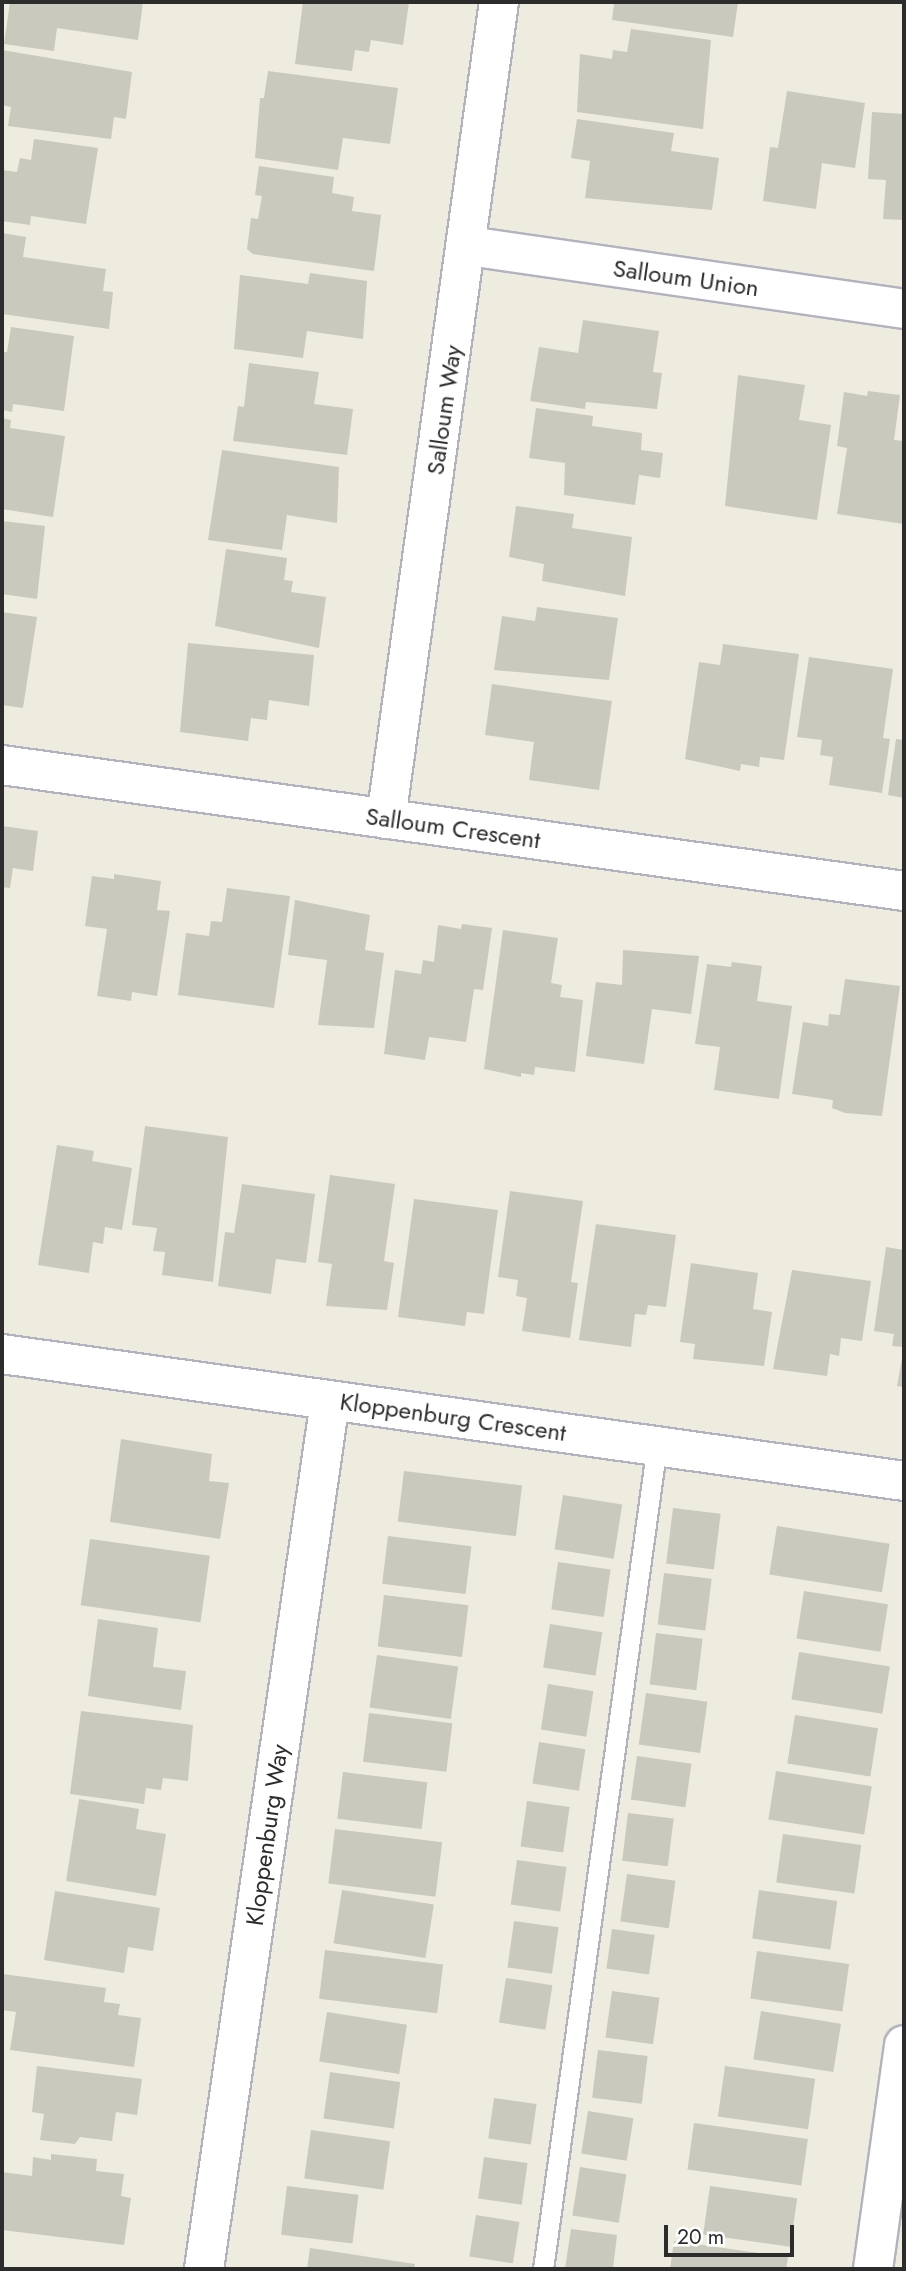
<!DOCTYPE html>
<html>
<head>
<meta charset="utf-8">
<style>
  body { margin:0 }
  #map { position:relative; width:906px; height:2271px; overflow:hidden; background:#eeecde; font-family:Jost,sans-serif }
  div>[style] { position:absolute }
  .building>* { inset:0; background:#c9c9bd; transform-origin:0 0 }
  .roads { filter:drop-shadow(2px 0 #b3b2c0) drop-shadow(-2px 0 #b3b2c0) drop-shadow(0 2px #b3b2c0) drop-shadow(0 -2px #b3b2c0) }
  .lane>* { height:19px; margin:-9.5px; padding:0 9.5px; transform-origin:9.5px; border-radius:9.5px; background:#fff }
  .street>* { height:38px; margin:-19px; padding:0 19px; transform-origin:19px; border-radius:19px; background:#fff }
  span { translate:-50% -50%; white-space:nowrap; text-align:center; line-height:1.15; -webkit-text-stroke:7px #fff; paint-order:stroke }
  .street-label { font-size:24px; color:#2c2c2c }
  .frame { position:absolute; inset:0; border:4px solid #2c2c2c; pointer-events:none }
  .scale { position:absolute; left:664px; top:2225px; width:130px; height:32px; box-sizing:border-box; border:4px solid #2c2c2c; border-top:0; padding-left:9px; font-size:21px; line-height:24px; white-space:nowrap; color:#2c2c2c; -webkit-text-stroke:5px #fff; paint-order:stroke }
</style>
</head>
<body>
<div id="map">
  <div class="building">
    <i style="clip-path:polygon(10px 2px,143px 2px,138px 40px,57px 28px,54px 51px,4px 44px)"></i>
    <i style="clip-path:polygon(303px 2px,409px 2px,403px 45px,371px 40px,369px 52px,355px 50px,352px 71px,295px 64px)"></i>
    <i style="clip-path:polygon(738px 2px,733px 37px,612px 20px,614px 4px,606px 3px)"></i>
    <i style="clip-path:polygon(631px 29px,711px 40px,703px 129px,577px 112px,580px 54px,612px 59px,613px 50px,627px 52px)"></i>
    <i style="clip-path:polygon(2px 50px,132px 72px,126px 119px,114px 117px,111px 139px,8px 126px,11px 107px,2px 105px)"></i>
    <i style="clip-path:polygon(268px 71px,398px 88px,390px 144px,343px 138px,338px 170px,255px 158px,260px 98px,264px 98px)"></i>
    <i style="clip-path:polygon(787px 91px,865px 103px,855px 168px,822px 163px,816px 209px,763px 201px,770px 147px,778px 148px)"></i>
    <i style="clip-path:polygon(872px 112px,904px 114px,904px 220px,883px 219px,886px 180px,868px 179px)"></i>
    <i style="clip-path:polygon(577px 119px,674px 133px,671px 151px,719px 158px,712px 210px,585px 198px,590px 161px,571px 158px)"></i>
    <i style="clip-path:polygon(34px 139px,98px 148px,86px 224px,31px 216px,30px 225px,2px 221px,2px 170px,17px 172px,20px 158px,31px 160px)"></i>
    <i style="clip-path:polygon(259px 166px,334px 177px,332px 193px,354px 197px,352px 211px,381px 215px,374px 271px,253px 254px,247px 249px,251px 218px,258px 219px,262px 196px,255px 195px)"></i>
    <i style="clip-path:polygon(2px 233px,26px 237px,23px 257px,106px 269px,103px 291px,113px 292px,109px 329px,2px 314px)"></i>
    <i style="clip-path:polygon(310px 273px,367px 281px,363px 339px,307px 331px,303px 358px,234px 349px,240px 275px,308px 284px)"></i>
    <i style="clip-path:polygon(583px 320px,659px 331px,653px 372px,662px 373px,657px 409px,586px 402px,585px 409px,530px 401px,539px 347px,578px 353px)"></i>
    <i style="clip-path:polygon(11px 327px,74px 336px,64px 411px,13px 404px,12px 412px,2px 410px,2px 352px,7px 352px)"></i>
    <i style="clip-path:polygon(249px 363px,319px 372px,314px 404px,353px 409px,347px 455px,233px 441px,238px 406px,244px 407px)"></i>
    <i style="clip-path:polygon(738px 375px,805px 385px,799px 420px,831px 425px,817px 520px,725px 506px)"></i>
    <i style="clip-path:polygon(868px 391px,900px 395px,894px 440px,904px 441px,904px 524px,837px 514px,847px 448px,837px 446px,844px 392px,867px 396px)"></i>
    <i style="clip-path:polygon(536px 408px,593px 416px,592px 426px,642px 433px,641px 450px,663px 453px,660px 478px,639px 475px,635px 505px,564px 495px,565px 463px,529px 458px)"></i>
    <i style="clip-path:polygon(2px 418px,11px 420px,10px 428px,65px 436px,53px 517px,2px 509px)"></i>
    <i style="clip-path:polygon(222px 450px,339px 467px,337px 523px,287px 515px,282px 550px,208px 540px)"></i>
    <i style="clip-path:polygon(516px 506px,574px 514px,572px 528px,632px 537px,625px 596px,542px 581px,544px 564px,509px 557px)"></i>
    <i style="clip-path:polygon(2px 521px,45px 526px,37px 599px,2px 594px)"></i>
    <i style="clip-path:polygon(226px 549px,287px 558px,284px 580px,293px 581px,291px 592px,326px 597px,319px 648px,215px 626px)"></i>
    <i style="clip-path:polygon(537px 607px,618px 618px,609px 680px,494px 670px,502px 616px,535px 621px)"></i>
    <i style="clip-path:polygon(2px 612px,37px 617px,23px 708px,2px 705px)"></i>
    <i style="clip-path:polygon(188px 643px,314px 655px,309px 706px,269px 700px,267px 720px,251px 718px,248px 741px,180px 732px)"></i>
    <i style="clip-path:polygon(723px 644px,799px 654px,784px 760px,760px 757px,759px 767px,741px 764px,740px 771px,685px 759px,699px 662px,720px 665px)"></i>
    <i style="clip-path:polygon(809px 657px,893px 669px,883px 738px,890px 739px,882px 793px,829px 785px,833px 757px,820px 755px,822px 740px,797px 737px)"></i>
    <i style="clip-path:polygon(492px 684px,612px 701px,599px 790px,529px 780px,534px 742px,485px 735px)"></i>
    <i style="clip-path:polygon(896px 739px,904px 740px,904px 798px,888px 795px)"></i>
    <i style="clip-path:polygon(2px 826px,38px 831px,33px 871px,13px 868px,10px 888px,2px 887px)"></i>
    <i style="clip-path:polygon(114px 874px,161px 881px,157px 910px,170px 911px,157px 996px,132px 992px,131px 1001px,97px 996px,107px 929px,85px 926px,92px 876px,114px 879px)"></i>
    <i style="clip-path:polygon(227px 888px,290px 896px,274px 1008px,178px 995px,186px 933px,209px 936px,211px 921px,222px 922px)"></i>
    <i style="clip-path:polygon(295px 900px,370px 915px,365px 950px,384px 953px,374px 1028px,318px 1025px,327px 960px,288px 955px)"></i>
    <i style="clip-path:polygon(462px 924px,492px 928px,483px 990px,474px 989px,466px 1042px,429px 1037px,425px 1060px,384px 1054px,395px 970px,421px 974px,423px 960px,434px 962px,438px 925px,461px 929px)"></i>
    <i style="clip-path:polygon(503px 930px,558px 938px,551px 983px,562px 985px,560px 997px,583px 1000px,575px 1072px,535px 1067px,534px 1075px,521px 1073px,521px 1077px,484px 1069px)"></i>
    <i style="clip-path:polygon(623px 950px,699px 956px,691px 1014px,652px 1009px,644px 1064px,586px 1056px,596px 982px,622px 985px)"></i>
    <i style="clip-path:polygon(732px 962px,762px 966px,757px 1001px,792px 1006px,779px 1099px,714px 1090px,720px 1047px,695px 1044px,707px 964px,731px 967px)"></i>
    <i style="clip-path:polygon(845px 979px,900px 986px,882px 1116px,845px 1113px,832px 1108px,833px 1100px,792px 1094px,803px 1022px,828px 1026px,829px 1014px,840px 1015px)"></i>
    <i style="clip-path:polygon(145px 1126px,228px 1137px,213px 1282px,162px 1275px,165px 1252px,153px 1251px,157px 1228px,132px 1225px)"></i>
    <i style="clip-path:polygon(57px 1145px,94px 1151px,92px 1161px,132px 1168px,122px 1230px,105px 1227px,103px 1244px,93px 1242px,89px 1273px,38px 1265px)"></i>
    <i style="clip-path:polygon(330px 1175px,395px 1184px,384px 1261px,394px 1263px,387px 1310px,326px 1306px,332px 1264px,318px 1262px)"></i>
    <i style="clip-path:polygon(242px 1184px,315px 1194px,306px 1263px,276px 1259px,271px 1294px,218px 1286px,225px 1232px,234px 1233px)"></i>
    <i style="clip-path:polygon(510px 1191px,583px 1201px,571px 1282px,578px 1283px,570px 1338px,522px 1331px,527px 1298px,516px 1296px,518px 1280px,498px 1277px)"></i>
    <i style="clip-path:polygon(414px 1199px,498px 1210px,484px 1314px,467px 1312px,465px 1326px,398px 1317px)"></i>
    <i style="clip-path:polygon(596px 1224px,676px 1235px,666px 1307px,648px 1305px,646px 1315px,635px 1314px,631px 1347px,579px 1340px)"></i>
    <i style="clip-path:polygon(886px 1247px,904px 1250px,904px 1347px,892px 1346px,894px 1334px,874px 1331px)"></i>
    <i style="clip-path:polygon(691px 1263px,758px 1273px,753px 1309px,772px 1312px,764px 1366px,693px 1359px,695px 1344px,680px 1342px)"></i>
    <i style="clip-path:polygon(792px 1270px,871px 1281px,862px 1341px,841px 1338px,839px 1356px,830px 1354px,827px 1376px,773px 1369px)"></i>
    <i style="clip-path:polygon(904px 1348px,904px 1387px,897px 1386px)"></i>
    <i style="clip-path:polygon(121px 1439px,212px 1454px,209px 1481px,229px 1483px,220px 1539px,110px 1522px)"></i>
    <i style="left:404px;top:1471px;width:119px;height:51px;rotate:7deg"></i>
    <i style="left:563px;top:1495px;width:60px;height:55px;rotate:9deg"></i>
    <i style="left:673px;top:1508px;width:48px;height:56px;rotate:7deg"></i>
    <i style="left:777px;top:1526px;width:114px;height:49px;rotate:9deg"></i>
    <i style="left:388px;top:1536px;width:84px;height:48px;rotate:7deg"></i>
    <i style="left:90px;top:1539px;width:121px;height:67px;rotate:8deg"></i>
    <i style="left:558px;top:1562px;width:53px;height:48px;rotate:8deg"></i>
    <i style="left:664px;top:1573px;width:48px;height:52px;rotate:7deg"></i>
    <i style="left:804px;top:1591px;width:85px;height:48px;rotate:9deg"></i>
    <i style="left:384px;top:1595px;width:85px;height:52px;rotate:7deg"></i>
    <i style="clip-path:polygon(98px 1619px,158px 1628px,153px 1667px,186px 1671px,181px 1710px,88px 1696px)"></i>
    <i style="left:550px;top:1624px;width:53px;height:44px;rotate:9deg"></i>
    <i style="left:656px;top:1633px;width:47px;height:52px;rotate:7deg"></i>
    <i style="left:799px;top:1652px;width:92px;height:48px;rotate:9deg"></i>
    <i style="left:377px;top:1655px;width:82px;height:53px;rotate:8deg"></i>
    <i style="left:548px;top:1684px;width:46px;height:46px;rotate:9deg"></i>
    <i style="left:646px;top:1693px;width:62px;height:52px;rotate:8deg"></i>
    <i style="clip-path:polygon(81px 1711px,193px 1725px,188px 1781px,163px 1778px,161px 1790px,146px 1788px,144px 1804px,70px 1794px)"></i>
    <i style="left:369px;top:1713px;width:84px;height:49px;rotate:7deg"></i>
    <i style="left:795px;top:1715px;width:84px;height:49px;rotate:9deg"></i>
    <i style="left:539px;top:1742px;width:47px;height:42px;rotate:9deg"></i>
    <i style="left:637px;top:1756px;width:55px;height:44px;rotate:8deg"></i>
    <i style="left:776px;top:1771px;width:97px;height:49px;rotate:9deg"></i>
    <i style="left:343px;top:1772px;width:85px;height:47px;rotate:7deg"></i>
    <i style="clip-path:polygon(79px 1799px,139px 1809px,136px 1829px,166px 1834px,156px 1896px,66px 1881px)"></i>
    <i style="left:527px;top:1801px;width:43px;height:46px;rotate:8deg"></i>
    <i style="left:628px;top:1813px;width:46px;height:48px;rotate:7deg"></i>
    <i style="left:335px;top:1829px;width:108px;height:55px;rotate:7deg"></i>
    <i style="left:783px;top:1834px;width:79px;height:49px;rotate:8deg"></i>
    <i style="left:517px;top:1860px;width:50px;height:45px;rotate:8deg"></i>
    <i style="left:627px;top:1874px;width:49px;height:48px;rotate:8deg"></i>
    <i style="left:342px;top:1890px;width:93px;height:54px;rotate:9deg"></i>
    <i style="left:759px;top:1890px;width:79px;height:49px;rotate:8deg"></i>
    <i style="clip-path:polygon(55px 1891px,160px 1908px,153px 1951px,128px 1947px,124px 1973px,44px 1960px)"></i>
    <i style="left:514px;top:1921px;width:45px;height:47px;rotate:8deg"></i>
    <i style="left:612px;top:1929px;width:43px;height:40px;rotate:8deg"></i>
    <i style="left:325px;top:1950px;width:119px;height:49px;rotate:7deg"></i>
    <i style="left:757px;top:1951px;width:93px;height:48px;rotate:8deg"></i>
    <i style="clip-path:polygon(3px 1974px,106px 1988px,104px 2002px,120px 2004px,118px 2015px,141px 2018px,134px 2067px,10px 2050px,16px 2012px,2px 2010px)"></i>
    <i style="left:506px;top:1978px;width:47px;height:45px;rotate:9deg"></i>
    <i style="left:612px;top:1991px;width:48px;height:47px;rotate:8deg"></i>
    <i style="left:761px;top:2011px;width:81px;height:49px;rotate:9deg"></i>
    <i style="left:327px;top:2012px;width:81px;height:50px;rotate:9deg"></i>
    <i style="left:598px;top:2050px;width:50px;height:48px;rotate:7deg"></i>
    <i style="clip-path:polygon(37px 2066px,142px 2079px,137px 2115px,116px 2112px,112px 2141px,80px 2137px,75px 2144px,40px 2140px,44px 2114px,32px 2112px)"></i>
    <i style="left:725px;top:2066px;width:91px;height:51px;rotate:8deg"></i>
    <i style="left:330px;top:2072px;width:71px;height:47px;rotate:8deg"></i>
    <i style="left:494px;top:2098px;width:43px;height:41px;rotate:8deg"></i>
    <i style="left:588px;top:2111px;width:46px;height:43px;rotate:9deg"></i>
    <i style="left:694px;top:2123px;width:115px;height:47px;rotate:8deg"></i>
    <i style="left:311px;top:2130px;width:80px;height:49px;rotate:8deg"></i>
    <i style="clip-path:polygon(51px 2154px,97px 2159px,96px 2171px,124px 2174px,121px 2196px,131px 2198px,124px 2245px,2px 2230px,2px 2172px,32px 2176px,33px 2157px,51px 2160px)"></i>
    <i style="left:484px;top:2157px;width:44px;height:42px;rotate:8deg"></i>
    <i style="left:580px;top:2167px;width:47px;height:49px;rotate:9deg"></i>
    <i style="left:287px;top:2186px;width:72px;height:49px;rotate:7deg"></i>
    <i style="left:710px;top:2186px;width:88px;height:49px;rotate:8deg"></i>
    <i style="left:476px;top:2215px;width:44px;height:42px;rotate:9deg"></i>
    <i style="clip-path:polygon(571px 2229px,617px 2235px,613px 2269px,565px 2269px)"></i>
    <i style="clip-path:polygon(674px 2241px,788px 2257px,786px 2269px,670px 2269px)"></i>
    <i style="clip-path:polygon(310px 2248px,415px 2264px,414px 2269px,307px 2269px)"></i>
  </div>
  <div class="roads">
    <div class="lane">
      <i style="left:543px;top:2269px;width:833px;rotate:-82.13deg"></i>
    </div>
    <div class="street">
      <i style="left:468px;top:246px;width:441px;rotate:8.2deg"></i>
      <i style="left:2px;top:765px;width:911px;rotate:7.95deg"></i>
      <i style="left:386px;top:819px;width:825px;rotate:-82.13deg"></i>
      <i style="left:2px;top:1354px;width:911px;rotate:8.01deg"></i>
      <i style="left:204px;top:2269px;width:877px;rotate:-81.74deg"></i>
      <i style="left:873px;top:2269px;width:226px;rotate:-82.1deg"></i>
    </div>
  </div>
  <div class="street-label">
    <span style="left:686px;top:278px;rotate:8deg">Salloum Union</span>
    <span style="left:444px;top:410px;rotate:-82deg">Salloum Way</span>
    <span style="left:453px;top:828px;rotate:8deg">Salloum Crescent</span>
    <span style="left:453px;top:1417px;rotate:8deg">Kloppenburg Crescent</span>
    <span style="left:267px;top:1835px;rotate:-82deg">Kloppenburg Way</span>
  </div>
  <div class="frame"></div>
  <div class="scale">20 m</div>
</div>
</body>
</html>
